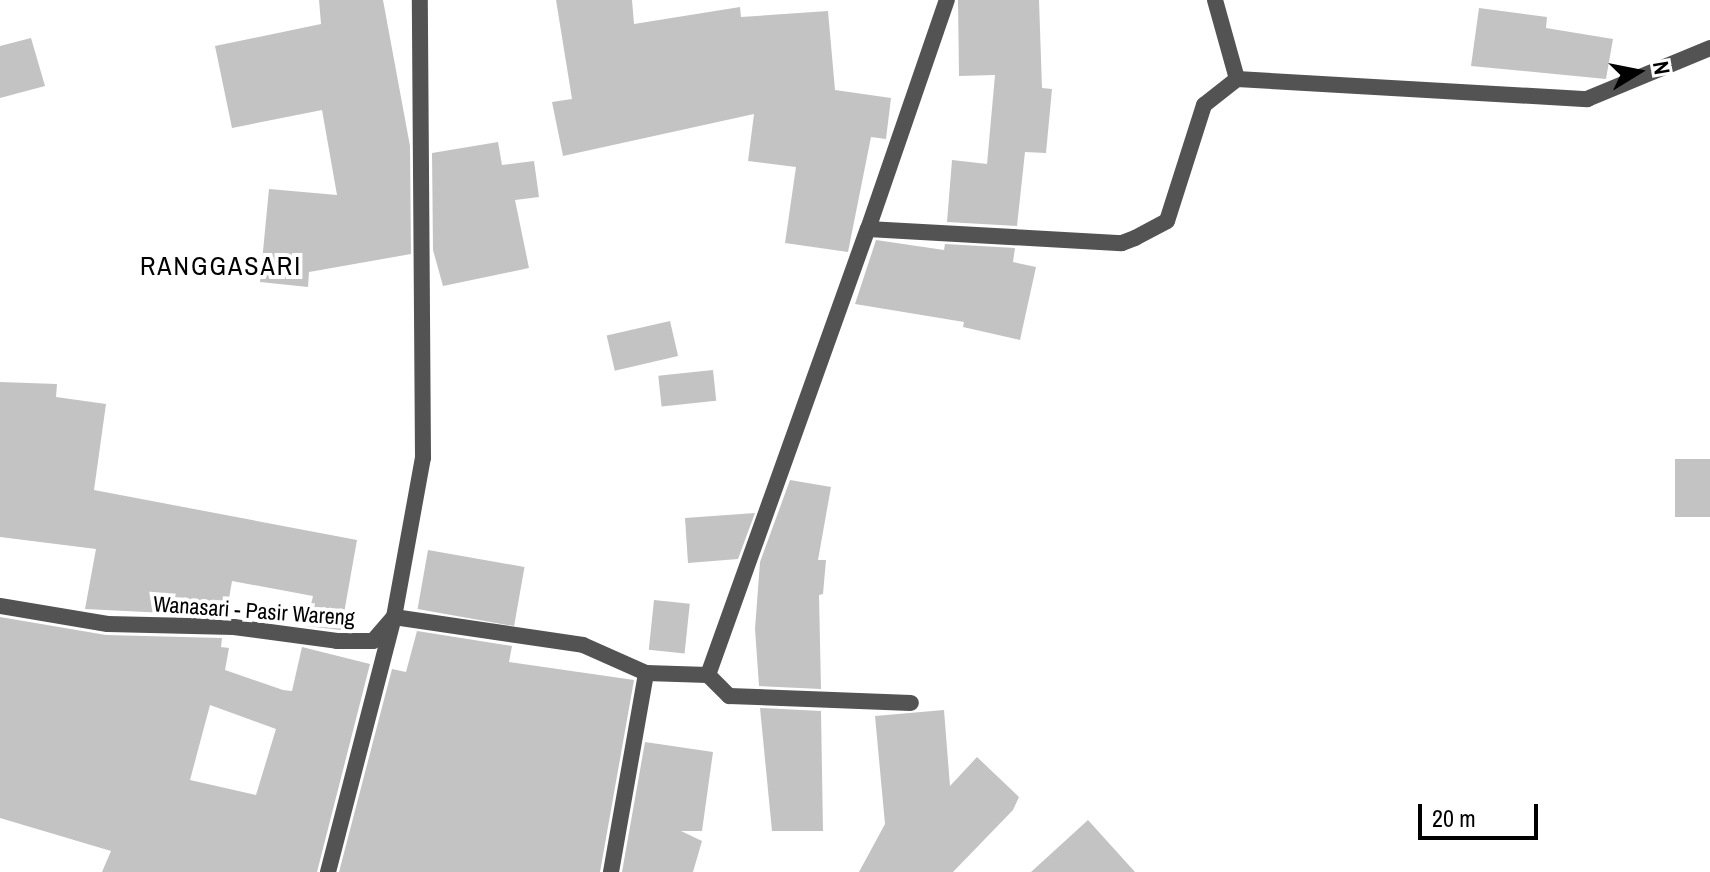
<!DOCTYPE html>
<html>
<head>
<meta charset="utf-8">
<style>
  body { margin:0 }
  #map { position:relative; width:1710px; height:872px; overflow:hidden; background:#fff; font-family:"Archivo Narrow",sans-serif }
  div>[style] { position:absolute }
  .building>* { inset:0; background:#c3c3c3; transform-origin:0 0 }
  .minor>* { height:16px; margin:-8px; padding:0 8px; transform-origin:8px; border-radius:8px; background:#535353 }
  span { translate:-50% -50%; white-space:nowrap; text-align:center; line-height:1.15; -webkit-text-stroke:8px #fff; paint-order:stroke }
  .street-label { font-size:22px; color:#000 }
  .quarter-label { font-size:26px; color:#000; letter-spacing:2px }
  .north { position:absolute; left:1598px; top:32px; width:80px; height:80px; -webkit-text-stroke:6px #fff; paint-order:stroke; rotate:80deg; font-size:22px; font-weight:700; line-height:32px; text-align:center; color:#000 }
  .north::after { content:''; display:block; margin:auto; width:28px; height:36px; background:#000; clip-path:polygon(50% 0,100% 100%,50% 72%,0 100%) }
  .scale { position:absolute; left:1418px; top:804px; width:120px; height:36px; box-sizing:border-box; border:4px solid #000; border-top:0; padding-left:10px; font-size:24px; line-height:28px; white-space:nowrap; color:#000; -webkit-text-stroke:6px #fff; paint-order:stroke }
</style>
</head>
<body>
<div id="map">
  <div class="building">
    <i style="clip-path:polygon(319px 0,383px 0,410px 146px,411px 254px,309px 272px,308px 287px,260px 282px,269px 189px,337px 195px,322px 110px,232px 128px,215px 46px,321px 24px)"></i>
    <i style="clip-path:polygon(556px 0,632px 0,634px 24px,740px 7px,741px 17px,828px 11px,835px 90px,891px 98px,886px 139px,871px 137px,848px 252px,785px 243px,796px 167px,748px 161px,754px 114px,563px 156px,552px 102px,572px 99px)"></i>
    <i style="clip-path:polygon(958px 0,1039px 0,1042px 88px,1052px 89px,1046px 153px,1025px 152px,1017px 226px,947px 222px,952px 160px,987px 164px,995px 75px,959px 76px)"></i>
    <i style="clip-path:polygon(1479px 8px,1547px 17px,1546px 28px,1613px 39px,1606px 79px,1471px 66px)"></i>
    <i style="clip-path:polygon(31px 38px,45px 86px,0 98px,0 46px)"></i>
    <i style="clip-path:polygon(498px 142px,502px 165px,534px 161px,539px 197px,515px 200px,529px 268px,443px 286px,433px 250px,432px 153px)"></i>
    <i style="clip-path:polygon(876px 240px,944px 250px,945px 244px,1015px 248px,1013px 262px,1036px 267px,1020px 340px,963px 327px,964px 322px,855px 304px)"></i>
    <i style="left:670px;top:321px;width:36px;height:65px;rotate:77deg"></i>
    <i style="left:713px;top:370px;width:31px;height:55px;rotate:84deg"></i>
    <i style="clip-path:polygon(0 382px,57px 384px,56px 397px,106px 404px,94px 490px,357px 540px,341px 630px,306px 626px,313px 596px,232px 581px,226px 616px,85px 609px,96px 549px,0 537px)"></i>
    <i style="left:1710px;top:459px;width:58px;height:35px;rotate:90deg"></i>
    <i style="clip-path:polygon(790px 480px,831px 487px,818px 560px,826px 560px,823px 594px,819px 595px,821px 689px,759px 686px,755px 629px,760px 562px)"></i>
    <i style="clip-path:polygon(755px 513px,738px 559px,688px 563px,685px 518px)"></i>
    <i style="left:428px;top:550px;width:98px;height:60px;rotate:10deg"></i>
    <i style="left:654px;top:600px;width:36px;height:50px;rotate:6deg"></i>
    <i style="clip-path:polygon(evenodd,0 617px,106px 635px,222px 638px,221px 647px,229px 648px,225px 670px,283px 690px,292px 691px,302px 647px,370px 664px,317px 872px,102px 872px,111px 851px,0 818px,0 617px,210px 705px,276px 729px,256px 795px,190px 780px,210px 705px)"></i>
    <i style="clip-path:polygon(417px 631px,512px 646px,509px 662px,634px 680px,600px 872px,339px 872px,392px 669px,406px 672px)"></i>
    <i style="clip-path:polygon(760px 708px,821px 711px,823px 831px,772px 831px)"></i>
    <i style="clip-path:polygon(944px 710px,950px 786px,977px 757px,1019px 797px,1013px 810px,953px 872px,859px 872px,885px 824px,875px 716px)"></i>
    <i style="clip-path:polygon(645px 742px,713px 752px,702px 831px,681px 831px,702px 841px,693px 872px,622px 872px)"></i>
    <i style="clip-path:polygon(1088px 820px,1135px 872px,1031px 872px)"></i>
  </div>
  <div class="minor">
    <i style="left:1215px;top:0;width:82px;rotate:74.4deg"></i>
    <i style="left:868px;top:229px;width:242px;rotate:-71deg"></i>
    <i style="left:0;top:606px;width:109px;rotate:9.5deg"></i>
    <i style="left:108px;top:624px;width:126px;rotate:1.4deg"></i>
    <i style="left:234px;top:627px;width:104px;rotate:7.7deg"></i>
    <i style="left:337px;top:641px;width:36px"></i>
    <i style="left:373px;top:641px;width:32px;rotate:-49deg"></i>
    <i style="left:394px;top:617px;width:191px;rotate:8.4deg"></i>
    <i style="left:583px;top:645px;width:69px;rotate:24deg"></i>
    <i style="left:646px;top:673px;width:62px;rotate:1.8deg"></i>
    <i style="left:708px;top:675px;width:30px;rotate:45deg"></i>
    <i style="left:729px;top:696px;width:182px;rotate:2.2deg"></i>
    <i style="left:708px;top:675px;width:474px;rotate:-70.3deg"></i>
    <i style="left:868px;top:229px;width:254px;rotate:3.2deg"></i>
    <i style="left:1122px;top:243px;width:14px;rotate:-21deg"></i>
    <i style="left:1135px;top:238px;width:36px;rotate:-28deg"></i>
    <i style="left:1167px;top:221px;width:122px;rotate:-72.3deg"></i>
    <i style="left:1204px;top:105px;width:42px;rotate:-38.2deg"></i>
    <i style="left:1237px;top:79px;width:351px;rotate:3.3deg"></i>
    <i style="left:1587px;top:99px;width:133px;rotate:-22.5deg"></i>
    <i style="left:328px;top:872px;width:263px;rotate:-75.5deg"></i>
    <i style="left:394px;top:617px;width:162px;rotate:-79.7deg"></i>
    <i style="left:423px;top:458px;width:458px;rotate:-90.4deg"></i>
    <i style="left:611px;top:872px;width:202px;rotate:-80deg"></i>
  </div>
  <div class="street-label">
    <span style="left:254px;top:611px;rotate:4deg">Wanasari - Pasir Wareng</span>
  </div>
  <div class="quarter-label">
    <span style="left:221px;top:266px">RANGGASARI</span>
  </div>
  <div class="north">N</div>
  <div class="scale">20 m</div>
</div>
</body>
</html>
